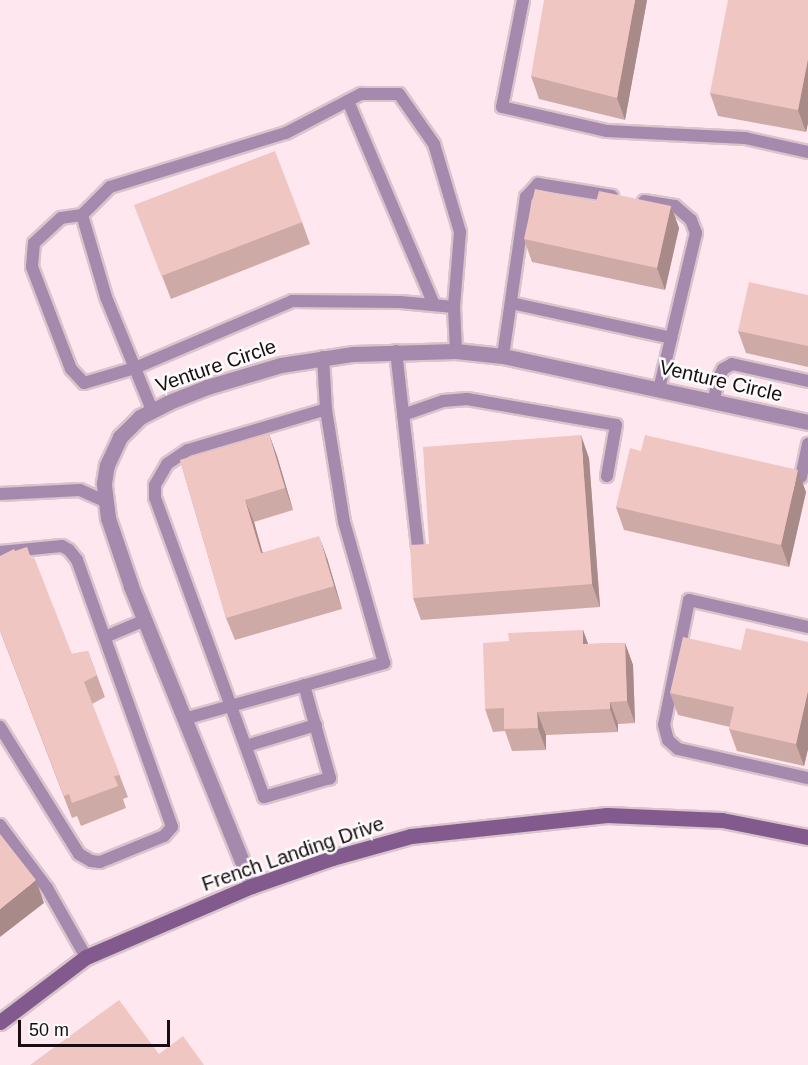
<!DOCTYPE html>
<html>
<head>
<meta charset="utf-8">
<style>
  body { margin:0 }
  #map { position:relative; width:808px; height:1065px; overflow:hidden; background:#ffe7f0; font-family:Arial,sans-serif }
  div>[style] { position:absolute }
  .roads { filter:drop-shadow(2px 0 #dac4cc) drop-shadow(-2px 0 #dac4cc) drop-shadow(0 2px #dac4cc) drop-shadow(0 -2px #dac4cc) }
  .lane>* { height:12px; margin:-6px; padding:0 6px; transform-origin:6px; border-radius:6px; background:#a68aae }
  .street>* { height:15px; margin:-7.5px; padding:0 7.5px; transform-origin:7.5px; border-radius:7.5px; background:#a68aae }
  .secondary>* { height:15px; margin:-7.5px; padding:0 7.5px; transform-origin:7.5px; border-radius:7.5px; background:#835a8e }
  .wall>* { inset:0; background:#ceaaa7 }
  .shaded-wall>* { inset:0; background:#a88b88 }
  .building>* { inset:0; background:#f0c6c2; transform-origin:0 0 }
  span { translate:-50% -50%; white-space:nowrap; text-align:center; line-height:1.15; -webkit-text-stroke:5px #fbfbfb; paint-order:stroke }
  .street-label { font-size:20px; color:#190c12 }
  .scale { position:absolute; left:18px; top:1020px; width:152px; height:27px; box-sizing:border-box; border:3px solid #190c12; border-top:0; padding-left:8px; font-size:18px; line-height:21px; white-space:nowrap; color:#190c12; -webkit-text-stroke:4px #fbfbfb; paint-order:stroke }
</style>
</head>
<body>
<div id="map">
  <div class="roads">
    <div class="lane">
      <i style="left:523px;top:0;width:109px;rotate:101.1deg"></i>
      <i style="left:502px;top:107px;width:108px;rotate:12.9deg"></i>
      <i style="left:607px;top:131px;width:138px;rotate:2.9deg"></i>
      <i style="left:745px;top:138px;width:65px;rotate:12.5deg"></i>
      <i style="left:348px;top:101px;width:221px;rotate:67.1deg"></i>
      <i style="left:644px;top:201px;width:31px;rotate:9deg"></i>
      <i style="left:675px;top:206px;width:21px;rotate:41deg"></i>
      <i style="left:691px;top:220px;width:14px;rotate:69deg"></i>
      <i style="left:696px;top:233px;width:160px;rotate:103.3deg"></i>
      <i style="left:82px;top:215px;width:21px;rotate:172deg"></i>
      <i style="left:61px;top:218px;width:37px;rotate:137deg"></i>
      <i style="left:34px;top:243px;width:24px;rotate:95deg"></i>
      <i style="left:32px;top:267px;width:109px;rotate:69.1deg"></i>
      <i style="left:71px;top:369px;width:19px;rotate:47deg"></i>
      <i style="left:84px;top:383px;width:53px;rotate:-16.4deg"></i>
      <i style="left:135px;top:368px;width:171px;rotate:-23.1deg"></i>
      <i style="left:292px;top:301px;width:108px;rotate:0.5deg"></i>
      <i style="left:400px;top:302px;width:54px;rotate:5.3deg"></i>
      <i style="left:511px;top:303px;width:164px;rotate:12.3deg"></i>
      <i style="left:396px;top:351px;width:198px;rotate:83.6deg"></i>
      <i style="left:503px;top:356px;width:161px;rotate:-81.8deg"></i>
      <i style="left:526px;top:197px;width:18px;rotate:-47deg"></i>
      <i style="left:538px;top:184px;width:75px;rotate:9.2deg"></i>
      <i style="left:714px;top:401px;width:20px;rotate:-81deg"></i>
      <i style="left:717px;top:381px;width:13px;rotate:-63deg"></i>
      <i style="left:723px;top:369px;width:10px;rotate:-29deg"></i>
      <i style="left:732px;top:364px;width:78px;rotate:12.6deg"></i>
      <i style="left:152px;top:410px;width:122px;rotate:-112.2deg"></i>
      <i style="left:106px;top:297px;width:85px;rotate:-106.3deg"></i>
      <i style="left:82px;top:215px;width:40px;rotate:-45deg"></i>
      <i style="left:110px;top:187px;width:184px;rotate:-17.1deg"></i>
      <i style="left:286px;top:133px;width:85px;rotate:-27.5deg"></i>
      <i style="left:361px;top:94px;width:38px"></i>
      <i style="left:399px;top:94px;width:61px;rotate:55deg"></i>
      <i style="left:434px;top:144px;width:92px;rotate:73.5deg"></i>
      <i style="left:460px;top:232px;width:75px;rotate:94.6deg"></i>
      <i style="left:454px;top:307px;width:44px;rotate:87.4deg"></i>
      <i style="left:403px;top:415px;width:42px;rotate:-19.3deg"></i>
      <i style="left:443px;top:401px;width:24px;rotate:-5deg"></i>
      <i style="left:467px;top:399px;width:151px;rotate:9.9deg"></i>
      <i style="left:616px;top:425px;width:52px;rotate:100deg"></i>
      <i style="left:801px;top:477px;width:34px;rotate:-78deg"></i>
      <i style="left:0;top:494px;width:80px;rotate:-2.9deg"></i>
      <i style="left:80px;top:490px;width:27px;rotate:24deg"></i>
      <i style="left:0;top:552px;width:62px;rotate:-5.5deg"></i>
      <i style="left:62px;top:546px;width:8px;rotate:30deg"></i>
      <i style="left:69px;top:550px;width:13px;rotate:51deg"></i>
      <i style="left:77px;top:560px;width:283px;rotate:70.4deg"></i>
      <i style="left:172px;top:827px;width:12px;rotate:132deg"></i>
      <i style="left:164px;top:836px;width:69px;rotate:157.9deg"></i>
      <i style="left:100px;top:862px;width:9px;rotate:-174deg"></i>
      <i style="left:91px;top:861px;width:14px;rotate:-150deg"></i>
      <i style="left:79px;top:854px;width:150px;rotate:-121.9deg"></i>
      <i style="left:808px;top:627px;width:122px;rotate:-167.2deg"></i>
      <i style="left:689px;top:600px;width:127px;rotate:101.3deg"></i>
      <i style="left:664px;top:725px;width:16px;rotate:75deg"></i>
      <i style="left:668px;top:740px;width:13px;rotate:42deg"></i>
      <i style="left:678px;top:749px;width:133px;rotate:12.6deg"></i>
      <i style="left:105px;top:637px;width:43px;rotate:-23deg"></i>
      <i style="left:304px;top:685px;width:97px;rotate:74.4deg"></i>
      <i style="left:330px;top:778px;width:69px;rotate:163.9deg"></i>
      <i style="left:264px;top:797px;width:318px;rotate:-110deg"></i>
      <i style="left:155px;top:498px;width:13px;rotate:-90deg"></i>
      <i style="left:155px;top:485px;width:24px;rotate:-60deg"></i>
      <i style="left:167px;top:464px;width:25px;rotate:-34deg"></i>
      <i style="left:188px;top:450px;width:144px;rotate:-16.5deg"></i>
      <i style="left:184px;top:719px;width:208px;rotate:-15.6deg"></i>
      <i style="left:384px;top:663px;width:147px;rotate:-105.8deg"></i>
      <i style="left:344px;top:522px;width:114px;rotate:-99.1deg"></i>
      <i style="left:326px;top:409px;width:52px;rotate:-93.3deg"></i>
      <i style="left:246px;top:746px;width:73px;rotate:-16.7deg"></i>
      <i style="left:0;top:825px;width:79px;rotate:53.3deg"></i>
      <i style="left:47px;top:888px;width:79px;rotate:60.5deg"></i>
    </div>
    <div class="street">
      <i style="left:252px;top:886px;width:323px;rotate:-112deg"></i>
      <i style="left:131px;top:586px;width:72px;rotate:-108.7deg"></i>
      <i style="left:108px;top:518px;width:35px;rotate:-97deg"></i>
      <i style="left:104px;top:483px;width:18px;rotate:-81deg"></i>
      <i style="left:107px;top:465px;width:31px;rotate:-65deg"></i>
      <i style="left:120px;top:437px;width:28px;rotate:-45deg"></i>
      <i style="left:140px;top:417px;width:33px;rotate:-27deg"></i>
      <i style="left:169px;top:402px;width:41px;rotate:-21.5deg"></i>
      <i style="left:207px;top:387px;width:77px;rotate:-16.6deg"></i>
      <i style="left:281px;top:365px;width:73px;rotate:-8.7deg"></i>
      <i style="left:353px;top:354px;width:103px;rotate:-1.7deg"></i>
      <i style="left:456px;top:351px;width:47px;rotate:6.1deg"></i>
      <i style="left:503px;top:356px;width:312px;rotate:12.2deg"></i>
    </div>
    <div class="secondary">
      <i style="left:0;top:1022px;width:108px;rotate:-37.1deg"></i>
      <i style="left:86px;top:957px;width:181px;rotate:-23.2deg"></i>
      <i style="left:252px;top:886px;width:85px;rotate:-19.3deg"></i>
      <i style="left:332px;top:858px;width:82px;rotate:-15.6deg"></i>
      <i style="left:411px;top:836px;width:197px;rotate:-6.1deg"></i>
      <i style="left:607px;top:815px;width:115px;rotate:2.5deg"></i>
      <i style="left:722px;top:820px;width:88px;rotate:11.2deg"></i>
    </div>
  </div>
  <div class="wall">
    <i style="clip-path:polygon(647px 0,625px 120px,539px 99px,531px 76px)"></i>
    <i style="clip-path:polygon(808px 0,808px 123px,806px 132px,718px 116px,710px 93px)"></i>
    <i style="clip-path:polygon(596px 202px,671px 206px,679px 228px,665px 290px,532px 262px,524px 239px)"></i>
    <i style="clip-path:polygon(135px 207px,302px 222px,310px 244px,171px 299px)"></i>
    <i style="clip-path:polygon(808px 295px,808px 367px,746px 353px,738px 331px)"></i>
    <i style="clip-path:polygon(269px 434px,277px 456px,293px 510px,254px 522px,262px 552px,327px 558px,342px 609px,235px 640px,226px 618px,180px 460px)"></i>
    <i style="clip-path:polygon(589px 458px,600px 607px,421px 620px,413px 598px,429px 544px)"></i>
    <i style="clip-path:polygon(806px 492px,789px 567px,624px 530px,616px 507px)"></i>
    <i style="clip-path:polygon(583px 630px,588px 644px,625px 643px,633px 665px,635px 723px,618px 724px,618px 732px,546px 735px,546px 750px,512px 751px,505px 731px,493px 732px,485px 709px,509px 641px)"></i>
    <i style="clip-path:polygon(0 631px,72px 654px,88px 651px,105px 697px,92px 704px,128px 797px,123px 799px,126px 808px,81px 826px,77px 816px,72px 818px)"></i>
    <i style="clip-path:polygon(808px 642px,808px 749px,804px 766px,737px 751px,729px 729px,730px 727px,678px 715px,670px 693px,741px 650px)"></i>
  </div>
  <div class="shaded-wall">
    <i style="clip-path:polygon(635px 0,647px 0,625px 120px,617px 98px)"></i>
    <i style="clip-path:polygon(808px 59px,808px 123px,806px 132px,798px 110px)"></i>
    <i style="clip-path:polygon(671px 206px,679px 228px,665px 290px,657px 268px)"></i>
    <i style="clip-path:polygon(269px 434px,277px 456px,293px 510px,285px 488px)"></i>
    <i style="clip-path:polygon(581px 435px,589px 458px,600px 607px,592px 584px)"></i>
    <i style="clip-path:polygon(798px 470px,806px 492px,789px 567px,781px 545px)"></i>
    <i style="clip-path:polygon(245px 500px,254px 522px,269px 575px,261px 553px)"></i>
    <i style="clip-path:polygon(319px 536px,327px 558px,342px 609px,334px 586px)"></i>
    <i style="clip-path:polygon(583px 630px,591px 652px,583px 644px)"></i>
    <i style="clip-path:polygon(625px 643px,633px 665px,635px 723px,627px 701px)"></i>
    <i style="clip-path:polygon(808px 691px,808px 749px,804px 766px,796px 744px)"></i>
    <i style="clip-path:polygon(610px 702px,618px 724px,618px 732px,610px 709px)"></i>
    <i style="clip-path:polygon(537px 712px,546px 735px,546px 750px,538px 728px)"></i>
    <i style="clip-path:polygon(36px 880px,44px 903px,0 937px,0 909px)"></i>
  </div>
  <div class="building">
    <i style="clip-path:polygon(544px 0,635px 0,617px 98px,531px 76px)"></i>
    <i style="clip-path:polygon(728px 0,808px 0,808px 59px,798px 110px,710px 93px)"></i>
    <i style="left:275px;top:151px;width:76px;height:151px;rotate:69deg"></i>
    <i style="clip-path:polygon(535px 189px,596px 202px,599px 191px,671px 206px,657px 268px,524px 239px)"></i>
    <i style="clip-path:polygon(749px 282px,808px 295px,808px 346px,738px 331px)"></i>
    <i style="clip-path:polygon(269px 434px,285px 488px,245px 500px,261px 553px,319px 536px,334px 586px,226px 618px,180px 460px)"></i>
    <i style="clip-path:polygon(581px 435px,592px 584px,413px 598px,410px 545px,429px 544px,423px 447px)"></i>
    <i style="clip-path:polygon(645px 435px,798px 470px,781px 545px,616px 507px,630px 448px,641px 451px)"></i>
    <i style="clip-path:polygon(27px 547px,31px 558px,34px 557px,72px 654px,88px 651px,97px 675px,84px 682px,120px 775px,114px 776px,118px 786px,72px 803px,69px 794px,64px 796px,0 630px,0 556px,14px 549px,15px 551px)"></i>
    <i style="clip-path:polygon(746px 628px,808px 642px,808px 691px,796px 744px,729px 729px,734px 707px,670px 693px,683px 637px,741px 650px)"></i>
    <i style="clip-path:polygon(583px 630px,583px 644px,625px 643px,627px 701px,610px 702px,610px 709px,537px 712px,538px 728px,504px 729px,504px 708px,485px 709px,483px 643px,509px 641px,508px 633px)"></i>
    <i style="clip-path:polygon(0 834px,36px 880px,0 909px)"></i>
    <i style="clip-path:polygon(119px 1000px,159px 1054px,183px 1036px,204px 1065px,30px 1065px)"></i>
  </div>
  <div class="street-label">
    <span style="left:216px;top:366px;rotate:-19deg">Venture Circle</span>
    <span style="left:721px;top:381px;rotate:13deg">Venture Circle</span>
    <span style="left:293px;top:854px;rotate:-19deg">French Landing Drive</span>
  </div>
  <div class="scale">50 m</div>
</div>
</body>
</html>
